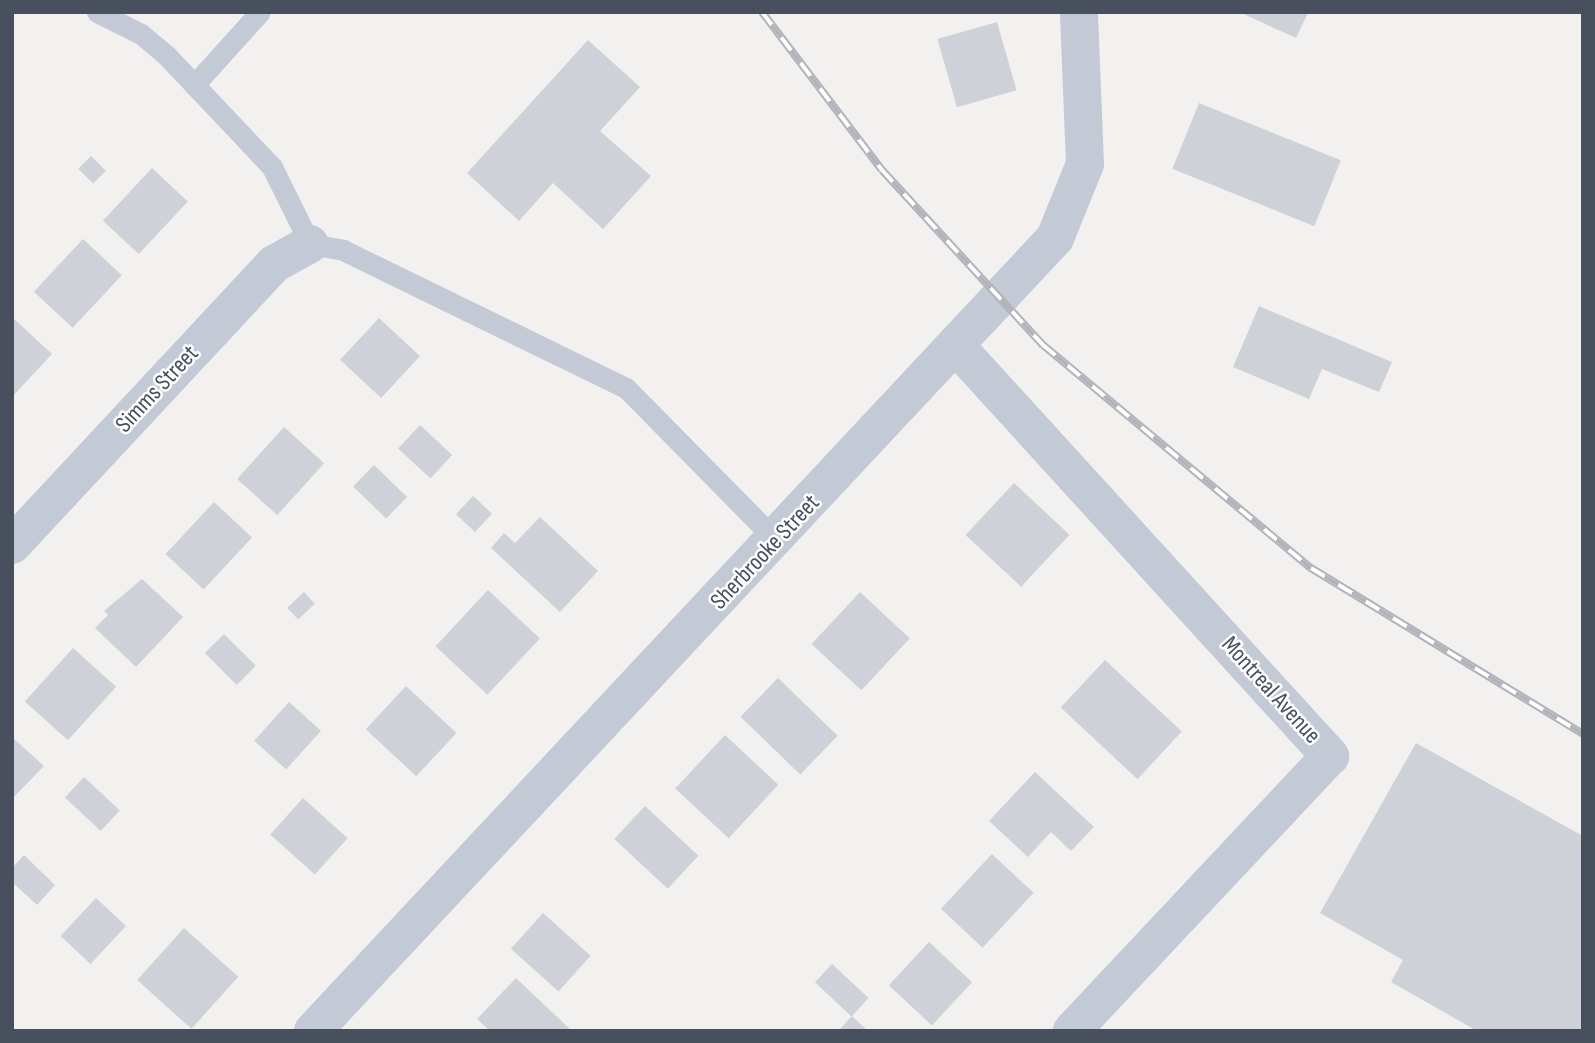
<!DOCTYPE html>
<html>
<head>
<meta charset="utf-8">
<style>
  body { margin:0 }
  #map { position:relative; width:1595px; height:1043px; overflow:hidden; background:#f3f1f0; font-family:"Sofia Sans Condensed",sans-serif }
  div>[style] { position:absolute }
  .building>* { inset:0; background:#cfd1d8; transform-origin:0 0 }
  .service>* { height:21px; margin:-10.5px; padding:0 10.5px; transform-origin:10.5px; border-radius:10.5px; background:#c4cad5 }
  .minor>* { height:38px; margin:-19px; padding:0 19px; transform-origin:19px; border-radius:19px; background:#c4cad5 }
  .rail>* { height:8px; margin-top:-4px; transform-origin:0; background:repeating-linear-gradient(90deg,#fff 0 16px,#b2b4bb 0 32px); box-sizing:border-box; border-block:2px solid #b2b4bb }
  span { translate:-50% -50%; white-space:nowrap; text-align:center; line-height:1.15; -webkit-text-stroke:5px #fff; paint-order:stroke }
  .street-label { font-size:24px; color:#48505e }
  .frame { position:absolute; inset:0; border:14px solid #48505e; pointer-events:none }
</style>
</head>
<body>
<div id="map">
  <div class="building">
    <i style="clip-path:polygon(1239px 12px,1305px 12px,1308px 13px,1296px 38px)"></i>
    <i style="left:997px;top:22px;width:71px;height:62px;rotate:74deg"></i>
    <i style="clip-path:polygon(588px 40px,640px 87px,600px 131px,651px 176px,603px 229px,553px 183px,519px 221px,467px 173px)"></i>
    <i style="left:1199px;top:103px;width:153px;height:71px;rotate:22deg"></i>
    <i style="left:91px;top:156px;width:21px;height:18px;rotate:45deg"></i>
    <i style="left:152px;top:168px;width:49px;height:72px;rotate:43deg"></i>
    <i style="left:83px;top:239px;width:53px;height:72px;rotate:43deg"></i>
    <i style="clip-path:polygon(1259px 306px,1392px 362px,1379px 392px,1322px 369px,1309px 399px,1233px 367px)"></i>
    <i style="clip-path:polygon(12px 317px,52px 354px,12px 397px)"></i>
    <i style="left:379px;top:318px;width:56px;height:57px;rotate:43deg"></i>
    <i style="left:420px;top:425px;width:44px;height:32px;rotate:43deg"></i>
    <i style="left:284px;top:427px;width:54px;height:70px;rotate:42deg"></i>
    <i style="left:374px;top:465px;width:46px;height:30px;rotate:44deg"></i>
    <i style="left:1014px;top:483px;width:76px;height:71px;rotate:43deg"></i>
    <i style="left:473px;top:496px;width:26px;height:25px;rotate:43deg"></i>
    <i style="left:214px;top:502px;width:52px;height:71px;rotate:43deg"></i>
    <i style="clip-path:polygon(540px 517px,598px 571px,560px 612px,491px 548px,504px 533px,515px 543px)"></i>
    <i style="clip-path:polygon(142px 579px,183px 617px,136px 667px,95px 628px,108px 615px,104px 611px)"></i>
    <i style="left:488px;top:590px;width:71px;height:77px;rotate:43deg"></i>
    <i style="left:304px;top:592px;width:16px;height:23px;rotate:47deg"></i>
    <i style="left:860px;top:592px;width:68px;height:71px;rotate:43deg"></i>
    <i style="left:224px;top:634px;width:45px;height:27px;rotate:45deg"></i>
    <i style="left:73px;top:648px;width:58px;height:72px;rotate:42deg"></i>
    <i style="left:1105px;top:660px;width:105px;height:65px;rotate:43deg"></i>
    <i style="left:778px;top:678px;width:83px;height:54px;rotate:44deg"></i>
    <i style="left:406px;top:686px;width:69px;height:59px;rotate:43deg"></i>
    <i style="left:289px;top:702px;width:43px;height:52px;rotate:42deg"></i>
    <i style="left:725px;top:735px;width:73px;height:73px;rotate:43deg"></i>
    <i style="clip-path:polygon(12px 737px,44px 766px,12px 799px)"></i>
    <i style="clip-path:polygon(1416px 743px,1583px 836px,1583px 1031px,1477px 1031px,1391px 982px,1403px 960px,1320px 913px)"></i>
    <i style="clip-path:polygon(1035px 772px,1094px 827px,1071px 851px,1051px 832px,1028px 857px,989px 821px)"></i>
    <i style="left:84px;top:777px;width:49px;height:28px;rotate:43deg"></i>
    <i style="left:303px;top:798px;width:60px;height:49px;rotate:42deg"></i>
    <i style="left:645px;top:806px;width:73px;height:45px;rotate:43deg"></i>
    <i style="left:992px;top:854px;width:57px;height:75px;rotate:43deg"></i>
    <i style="clip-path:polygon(24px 855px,55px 885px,37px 905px,12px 882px,12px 868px)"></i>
    <i style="left:96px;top:898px;width:41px;height:52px;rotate:43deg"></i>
    <i style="left:543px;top:913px;width:64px;height:48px;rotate:42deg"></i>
    <i style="left:184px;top:928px;width:73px;height:70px;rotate:42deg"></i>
    <i style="left:929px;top:942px;width:59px;height:59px;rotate:43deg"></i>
    <i style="left:832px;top:964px;width:50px;height:25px;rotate:43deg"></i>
    <i style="clip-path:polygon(516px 978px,572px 1031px,490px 1031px,477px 1019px)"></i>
    <i style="clip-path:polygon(852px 1016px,868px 1031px,838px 1031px)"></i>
  </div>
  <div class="service">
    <i style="left:97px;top:12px;width:49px;rotate:26.6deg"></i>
    <i style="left:141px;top:34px;width:35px;rotate:40deg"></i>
    <i style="left:168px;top:57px;width:151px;rotate:46.6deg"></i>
    <i style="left:272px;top:167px;width:86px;rotate:63.7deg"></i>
    <i style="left:310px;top:244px;width:34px;rotate:10deg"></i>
    <i style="left:343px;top:250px;width:315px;rotate:26deg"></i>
    <i style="left:626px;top:388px;width:214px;rotate:45.4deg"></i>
    <i style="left:194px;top:85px;width:98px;rotate:-47.9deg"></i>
  </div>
  <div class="minor">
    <i style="left:957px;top:347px;width:554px;rotate:47.64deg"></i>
    <i style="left:1330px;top:756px;width:377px;rotate:133.2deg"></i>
    <i style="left:12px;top:545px;width:384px;rotate:-47deg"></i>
    <i style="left:274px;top:264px;width:41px;rotate:-29.1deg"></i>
    <i style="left:313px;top:1031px;width:1086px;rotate:-46.9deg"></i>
    <i style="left:1055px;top:238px;width:80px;rotate:-67.9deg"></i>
    <i style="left:1085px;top:164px;width:152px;rotate:-92.3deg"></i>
  </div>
  <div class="rail">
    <i style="left:762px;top:12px;width:198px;rotate:52.8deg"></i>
    <i style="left:882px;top:170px;width:238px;rotate:47.4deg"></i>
    <i style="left:1043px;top:345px;width:349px;rotate:39.8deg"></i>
    <i style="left:1311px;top:568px;width:319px;rotate:31.4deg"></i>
  </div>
  <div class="street-label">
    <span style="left:157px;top:389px;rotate:-47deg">Simms Street</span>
    <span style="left:765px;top:552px;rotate:-47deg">Sherbrooke Street</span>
    <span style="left:1271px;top:690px;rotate:48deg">Montreal Avenue</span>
  </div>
  <div class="frame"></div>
</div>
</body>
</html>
